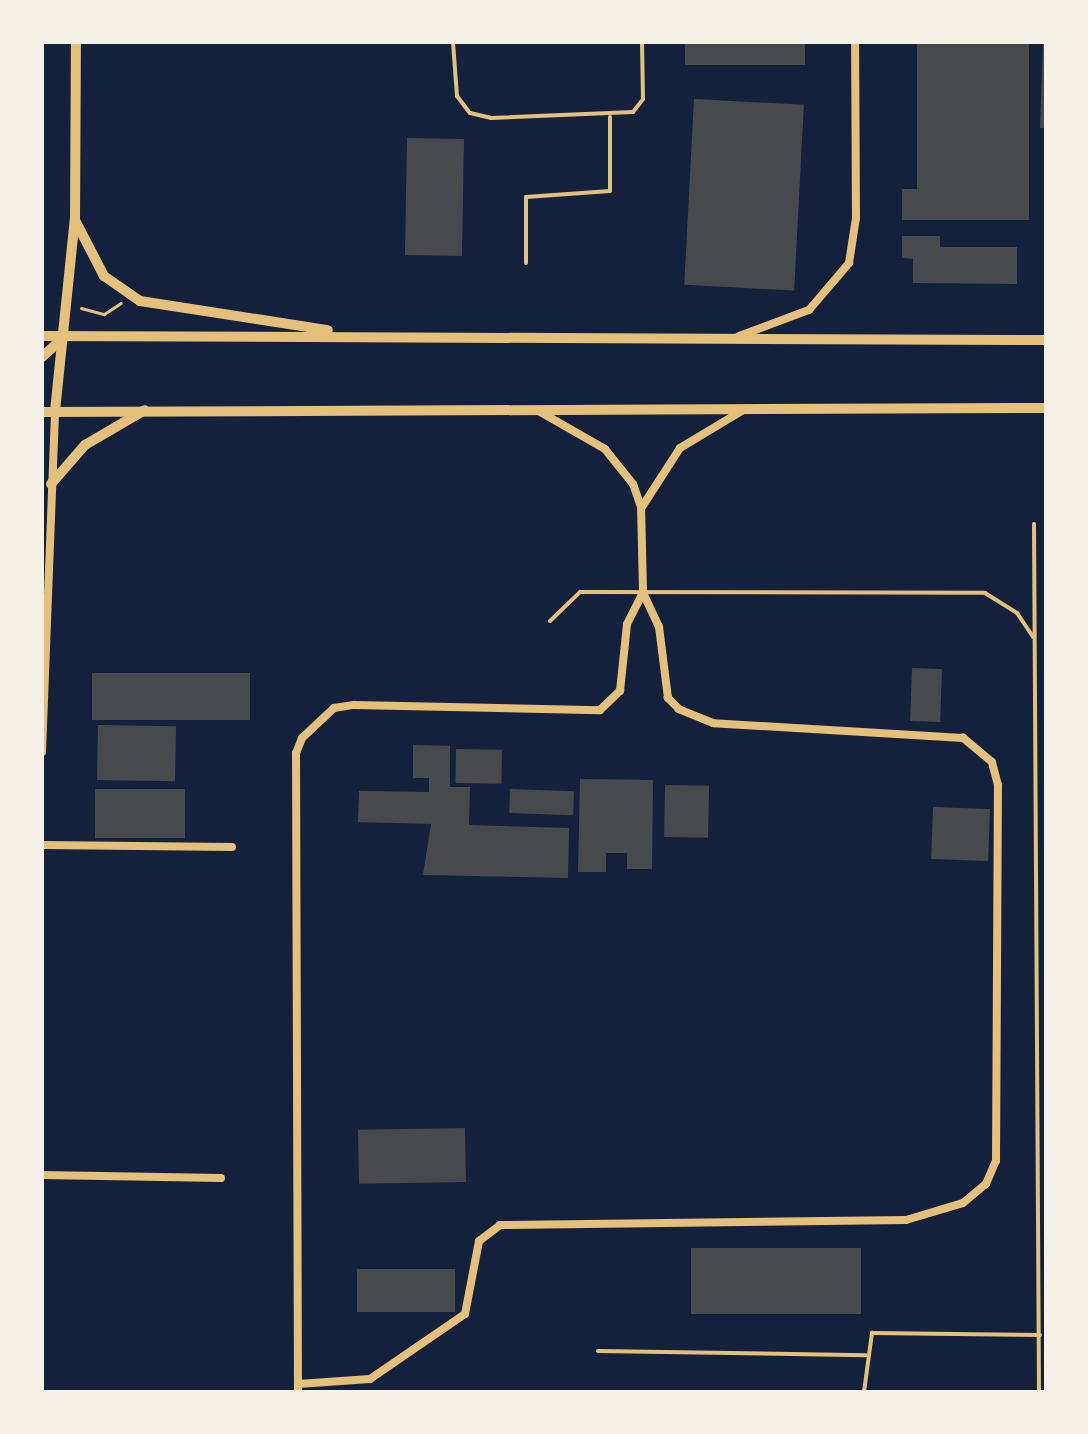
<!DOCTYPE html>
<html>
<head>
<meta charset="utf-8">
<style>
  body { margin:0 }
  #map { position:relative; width:1088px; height:1434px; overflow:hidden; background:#14213d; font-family:Lato,sans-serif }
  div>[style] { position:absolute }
  .building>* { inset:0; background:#48494c; transform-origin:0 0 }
  .path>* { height:3px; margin:-1.5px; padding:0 1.5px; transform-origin:1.5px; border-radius:1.5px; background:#e5c07b }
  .service>* { height:4px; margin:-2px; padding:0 2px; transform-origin:2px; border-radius:2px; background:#e5c07b }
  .minor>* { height:8px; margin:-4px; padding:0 4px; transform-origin:4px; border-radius:4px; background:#e5c07b }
  .tertiary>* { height:10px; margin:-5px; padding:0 5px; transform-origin:5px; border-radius:5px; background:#e5c07b }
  span { translate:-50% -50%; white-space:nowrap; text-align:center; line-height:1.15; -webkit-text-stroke:8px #f6f1e7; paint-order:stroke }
  .frame { position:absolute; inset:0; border:44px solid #f6f1e7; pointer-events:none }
</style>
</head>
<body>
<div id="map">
  <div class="building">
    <i style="left:685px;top:42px;width:120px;height:23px"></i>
    <i style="clip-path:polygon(917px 42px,1029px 42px,1029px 220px,902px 220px,902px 189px,917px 189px)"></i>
    <i style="clip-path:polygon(1043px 42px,1046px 42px,1046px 128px,1040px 128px)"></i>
    <i style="left:694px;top:99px;width:110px;height:186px;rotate:3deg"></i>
    <i style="left:407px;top:138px;width:57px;height:117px;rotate:1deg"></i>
    <i style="clip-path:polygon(902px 236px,940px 236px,940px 247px,1017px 247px,1017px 284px,913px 283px,913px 259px,902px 258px)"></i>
    <i style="left:912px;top:668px;width:30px;height:53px;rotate:2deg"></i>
    <i style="left:92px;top:673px;width:158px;height:47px"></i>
    <i style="left:98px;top:725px;width:78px;height:55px;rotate:1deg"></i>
    <i style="clip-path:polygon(413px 745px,450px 746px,450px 787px,470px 787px,469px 825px,569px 828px,568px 878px,423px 875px,431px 824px,358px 822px,359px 791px,429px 792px,429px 778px,413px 778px)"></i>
    <i style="left:456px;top:749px;width:46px;height:34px;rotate:1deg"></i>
    <i style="clip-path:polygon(580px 779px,653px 780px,652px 869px,627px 869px,627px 853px,606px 853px,606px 872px,578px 872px)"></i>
    <i style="left:665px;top:785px;width:44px;height:52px;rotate:1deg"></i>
    <i style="left:95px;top:789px;width:90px;height:49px"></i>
    <i style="left:510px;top:789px;width:64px;height:24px;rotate:2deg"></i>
    <i style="left:933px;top:807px;width:57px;height:52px;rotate:2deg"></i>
    <i style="left:465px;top:1128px;width:54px;height:107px;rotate:89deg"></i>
    <i style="left:691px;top:1248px;width:170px;height:66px"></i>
    <i style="left:357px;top:1269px;width:98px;height:43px"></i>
  </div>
  <div class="path">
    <i style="left:81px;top:308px;width:24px;rotate:15deg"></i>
    <i style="left:104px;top:314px;width:20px;rotate:-33deg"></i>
  </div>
  <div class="service">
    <i style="left:453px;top:42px;width:54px;rotate:85.8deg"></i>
    <i style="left:457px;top:96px;width:21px;rotate:53deg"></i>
    <i style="left:470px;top:113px;width:22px;rotate:13deg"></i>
    <i style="left:491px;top:118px;width:142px;rotate:-2.4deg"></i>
    <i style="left:633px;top:112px;width:16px;rotate:-52deg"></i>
    <i style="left:643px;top:99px;width:57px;rotate:-91deg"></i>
    <i style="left:526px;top:263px;width:66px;rotate:-90deg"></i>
    <i style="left:526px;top:197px;width:84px;rotate:-4.1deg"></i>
    <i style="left:610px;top:191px;width:74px;rotate:-90deg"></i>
    <i style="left:1034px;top:524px;width:868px;rotate:89.67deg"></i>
    <i style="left:550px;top:621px;width:42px;rotate:-44deg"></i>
    <i style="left:580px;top:592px;width:405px;rotate:0.1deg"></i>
    <i style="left:985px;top:593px;width:38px;rotate:32deg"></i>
    <i style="left:1017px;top:613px;width:29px;rotate:56deg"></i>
    <i style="left:598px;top:1351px;width:268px;rotate:0.9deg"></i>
    <i style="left:864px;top:1392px;width:60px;rotate:-82.3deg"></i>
    <i style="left:872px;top:1333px;width:168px;rotate:0.7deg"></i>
  </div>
  <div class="minor">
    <i style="left:739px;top:336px;width:75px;rotate:-20.4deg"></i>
    <i style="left:809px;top:310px;width:62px;rotate:-49.6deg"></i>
    <i style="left:849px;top:263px;width:46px;rotate:-81.2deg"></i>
    <i style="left:856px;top:218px;width:176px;rotate:-90.3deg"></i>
    <i style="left:642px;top:507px;width:70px;rotate:-57.2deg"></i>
    <i style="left:680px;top:448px;width:76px;rotate:-31deg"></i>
    <i style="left:42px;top:752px;width:341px;rotate:-87.8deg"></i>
    <i style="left:42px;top:845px;width:190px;rotate:0.6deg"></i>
    <i style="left:42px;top:1175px;width:179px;rotate:1deg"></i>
    <i style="left:298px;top:1384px;width:72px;rotate:-4deg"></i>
    <i style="left:370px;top:1379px;width:115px;rotate:-34.4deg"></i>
    <i style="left:465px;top:1314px;width:74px;rotate:-79.1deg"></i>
    <i style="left:479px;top:1241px;width:26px;rotate:-37deg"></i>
    <i style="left:500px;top:1225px;width:406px;rotate:-0.7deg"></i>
    <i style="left:906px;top:1220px;width:59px;rotate:-16.6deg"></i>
    <i style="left:963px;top:1203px;width:30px;rotate:-40deg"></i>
    <i style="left:986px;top:1184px;width:25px;rotate:-67deg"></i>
    <i style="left:996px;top:1161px;width:376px;rotate:-89.7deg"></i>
    <i style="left:998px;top:785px;width:24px;rotate:-105deg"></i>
    <i style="left:992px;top:762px;width:38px;rotate:-140deg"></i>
    <i style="left:963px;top:738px;width:250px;rotate:-176.6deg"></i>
    <i style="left:713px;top:723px;width:37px;rotate:-158deg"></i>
    <i style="left:679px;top:709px;width:16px;rotate:-135deg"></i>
    <i style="left:668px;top:698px;width:72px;rotate:-97.2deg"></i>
    <i style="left:659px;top:627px;width:38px;rotate:-115deg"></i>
    <i style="left:643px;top:592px;width:85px;rotate:-91.3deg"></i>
    <i style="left:641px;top:507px;width:24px;rotate:-109deg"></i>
    <i style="left:633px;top:484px;width:45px;rotate:-128.7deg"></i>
    <i style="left:605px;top:449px;width:78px;rotate:-150.2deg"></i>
    <i style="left:298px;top:1392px;width:639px;rotate:-90.18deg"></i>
    <i style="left:296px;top:753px;width:16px;rotate:-68deg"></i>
    <i style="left:302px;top:738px;width:44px;rotate:-43.2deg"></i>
    <i style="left:334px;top:708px;width:20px;rotate:-9deg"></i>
    <i style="left:354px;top:705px;width:246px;rotate:1.2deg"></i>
    <i style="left:600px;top:710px;width:28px;rotate:-44deg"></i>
    <i style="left:620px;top:691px;width:67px;rotate:-84deg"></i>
    <i style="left:627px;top:624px;width:36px;rotate:-63deg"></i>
  </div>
  <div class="tertiary">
    <i style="left:76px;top:222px;width:61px;rotate:62.6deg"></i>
    <i style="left:104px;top:276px;width:44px;rotate:34.8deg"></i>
    <i style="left:140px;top:301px;width:190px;rotate:8.8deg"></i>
    <i style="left:42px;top:336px;width:1004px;rotate:0.23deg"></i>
    <i style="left:42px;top:357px;width:28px;rotate:-42deg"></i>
    <i style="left:55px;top:411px;width:193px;rotate:-84.1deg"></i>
    <i style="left:75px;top:219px;width:177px;rotate:-89.7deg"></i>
    <i style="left:42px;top:412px;width:1004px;rotate:-0.23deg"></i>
    <i style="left:51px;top:484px;width:52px;rotate:-48.9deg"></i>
    <i style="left:85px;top:445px;width:69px;rotate:-30.3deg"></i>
  </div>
  <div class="frame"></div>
</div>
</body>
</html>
